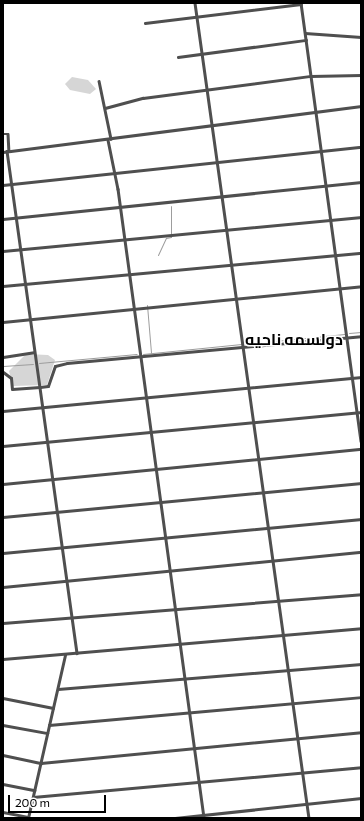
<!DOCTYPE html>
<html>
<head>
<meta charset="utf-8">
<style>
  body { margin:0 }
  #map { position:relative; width:364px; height:821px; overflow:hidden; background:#fff; font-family:Commissioner,Cairo,sans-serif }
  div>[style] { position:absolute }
  .green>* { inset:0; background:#d6d6d6 }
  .stream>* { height:1px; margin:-0.5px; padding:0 0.5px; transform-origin:0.5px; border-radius:0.5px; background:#9d9d9d }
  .minor>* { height:2.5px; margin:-1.25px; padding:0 1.25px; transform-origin:1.25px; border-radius:1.25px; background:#4f4f4f }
  .tertiary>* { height:3px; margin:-1.5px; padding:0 1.5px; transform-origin:1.5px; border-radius:1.5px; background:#4f4f4f }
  span { translate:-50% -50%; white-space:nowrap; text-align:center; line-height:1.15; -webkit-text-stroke:3px #fff; paint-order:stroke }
  .district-label { font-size:16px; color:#000; font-weight:700 }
  .frame { position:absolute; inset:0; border:4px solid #000; pointer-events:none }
  .scale { position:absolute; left:8px; top:795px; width:98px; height:18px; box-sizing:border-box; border:2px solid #000; border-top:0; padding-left:5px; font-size:12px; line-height:14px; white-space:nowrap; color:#000; -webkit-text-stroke:3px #fff; paint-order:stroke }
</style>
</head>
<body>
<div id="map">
  <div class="green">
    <i style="clip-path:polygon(72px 77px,88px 80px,96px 89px,90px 94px,70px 90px,65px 84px)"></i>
    <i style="clip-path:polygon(26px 354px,48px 355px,55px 360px,47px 385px,13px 386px,9px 371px)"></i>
  </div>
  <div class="stream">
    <i style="left:158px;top:255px;width:19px;rotate:-65deg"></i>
    <i style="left:166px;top:238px;width:5px;rotate:-11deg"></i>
    <i style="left:171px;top:237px;width:31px;rotate:-90deg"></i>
    <i style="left:147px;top:305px;width:48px;rotate:85.2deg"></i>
    <i style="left:349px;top:333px;width:12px;rotate:-5deg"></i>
    <i style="left:246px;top:344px;width:99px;rotate:-5.8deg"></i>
    <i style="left:143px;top:354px;width:99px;rotate:-5.8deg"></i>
    <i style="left:39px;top:363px;width:98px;rotate:-5.2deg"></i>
    <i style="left:3px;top:366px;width:30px;rotate:-4deg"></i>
  </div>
  <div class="minor">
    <i style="left:195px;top:3px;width:823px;rotate:82.04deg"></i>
    <i style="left:301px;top:3px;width:442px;rotate:82.2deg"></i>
    <i style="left:145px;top:23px;width:157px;rotate:-6.9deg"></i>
    <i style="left:305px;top:33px;width:56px;rotate:4.1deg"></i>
    <i style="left:178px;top:57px;width:129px;rotate:-7.6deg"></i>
    <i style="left:99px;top:81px;width:59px;rotate:78.3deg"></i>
    <i style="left:105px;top:108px;width:39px;rotate:-15deg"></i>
    <i style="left:143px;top:98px;width:169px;rotate:-7.5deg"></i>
    <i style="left:311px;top:76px;width:50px;rotate:-1.1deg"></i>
    <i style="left:3px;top:134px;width:5px"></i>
    <i style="left:8px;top:134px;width:17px;rotate:87deg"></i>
    <i style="left:108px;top:140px;width:50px;rotate:78.5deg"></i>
    <i style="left:118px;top:189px;width:635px;rotate:82.21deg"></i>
    <i style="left:7px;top:151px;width:507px;rotate:82.06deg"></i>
    <i style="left:3px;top:152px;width:361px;rotate:-7.3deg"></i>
    <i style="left:3px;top:185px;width:360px;rotate:-6.1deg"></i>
    <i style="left:3px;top:219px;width:360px;rotate:-5.9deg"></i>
    <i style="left:3px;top:251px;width:360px;rotate:-5.4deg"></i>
    <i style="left:3px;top:286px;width:360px;rotate:-5.3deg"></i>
    <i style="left:3px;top:322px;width:360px;rotate:-5.7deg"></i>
    <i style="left:3px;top:411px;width:360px;rotate:-5.4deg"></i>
    <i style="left:3px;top:446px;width:360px;rotate:-5.4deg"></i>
    <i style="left:3px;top:484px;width:360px;rotate:-5.6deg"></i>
    <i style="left:3px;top:517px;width:360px;rotate:-5.4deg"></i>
    <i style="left:3px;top:553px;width:360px;rotate:-5.4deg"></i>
    <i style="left:3px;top:587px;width:360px;rotate:-5.6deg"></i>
    <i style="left:3px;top:623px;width:359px;rotate:-4.6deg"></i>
    <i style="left:3px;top:659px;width:359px;rotate:-4.9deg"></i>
    <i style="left:58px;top:689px;width:304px;rotate:-4.7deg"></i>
    <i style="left:3px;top:698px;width:51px;rotate:11.3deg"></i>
    <i style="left:3px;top:725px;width:45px;rotate:10.3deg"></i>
    <i style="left:49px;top:725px;width:313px;rotate:-5.1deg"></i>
    <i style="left:3px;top:755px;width:39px;rotate:12deg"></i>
    <i style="left:41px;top:763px;width:321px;rotate:-5.5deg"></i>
    <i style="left:3px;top:784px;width:32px;rotate:11deg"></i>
    <i style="left:33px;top:797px;width:329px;rotate:-5.2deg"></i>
    <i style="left:3px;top:812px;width:25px;rotate:11deg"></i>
    <i style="left:28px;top:818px;width:167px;rotate:-77.2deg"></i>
    <i style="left:175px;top:818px;width:187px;rotate:-6.1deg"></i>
  </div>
  <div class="tertiary">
    <i style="left:3px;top:357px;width:31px;rotate:-9deg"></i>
    <i style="left:3px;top:372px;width:10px;rotate:37deg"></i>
    <i style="left:11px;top:378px;width:11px;rotate:85deg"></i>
    <i style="left:12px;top:389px;width:28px;rotate:-4deg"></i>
    <i style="left:40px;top:387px;width:8px;rotate:-7deg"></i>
    <i style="left:48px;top:386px;width:21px;rotate:-71deg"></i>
    <i style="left:55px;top:366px;width:12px;rotate:-14deg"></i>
    <i style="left:67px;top:363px;width:295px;rotate:-5.2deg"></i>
  </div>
  <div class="district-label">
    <span style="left:294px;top:339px">دولسمه ناحیه</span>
  </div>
  <div class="frame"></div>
  <div class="scale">200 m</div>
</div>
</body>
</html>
